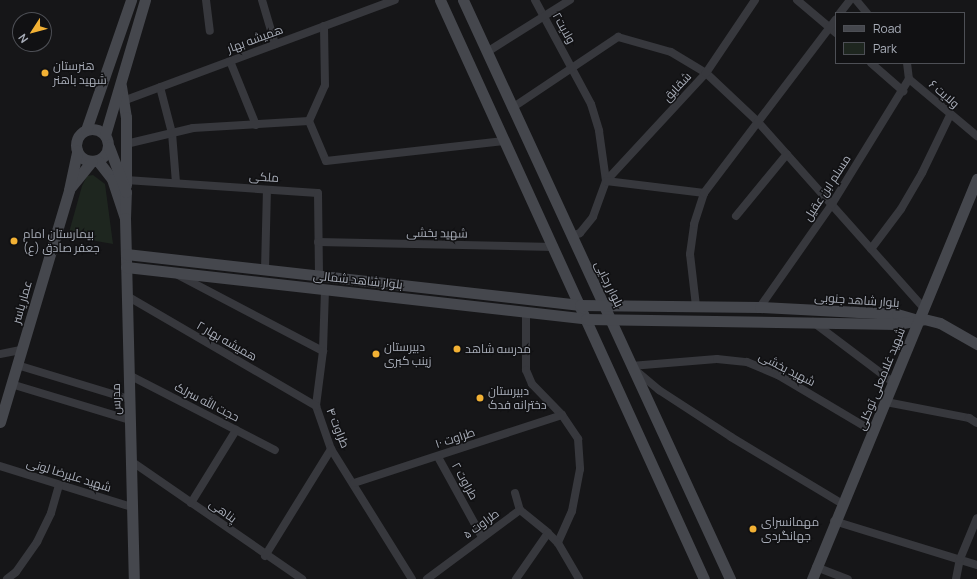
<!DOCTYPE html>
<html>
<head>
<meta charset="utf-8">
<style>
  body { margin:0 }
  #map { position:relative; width:977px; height:579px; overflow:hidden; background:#161618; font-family:Manrope,Cairo,sans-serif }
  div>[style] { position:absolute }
  .green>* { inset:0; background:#1e261f }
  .street>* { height:8px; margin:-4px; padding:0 4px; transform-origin:4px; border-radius:4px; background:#37383d }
  .secondary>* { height:11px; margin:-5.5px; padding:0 5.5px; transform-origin:5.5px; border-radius:5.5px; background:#45474d }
  .secondary>.ring { margin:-5.5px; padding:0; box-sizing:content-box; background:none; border:11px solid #45474d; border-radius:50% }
  .dots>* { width:11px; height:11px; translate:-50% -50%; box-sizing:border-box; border:2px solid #111113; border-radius:50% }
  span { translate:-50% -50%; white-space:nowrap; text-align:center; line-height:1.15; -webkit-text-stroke:3px #111113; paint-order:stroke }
  .street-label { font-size:12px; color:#a8adb8 }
  .poi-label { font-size:12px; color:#a8adb8 }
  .left { translate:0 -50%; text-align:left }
  .legend { position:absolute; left:835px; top:12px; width:130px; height:52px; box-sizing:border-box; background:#111113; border:1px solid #4d4f55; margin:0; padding:5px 7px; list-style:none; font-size:12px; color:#a8adb8 }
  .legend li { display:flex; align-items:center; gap:8px; height:20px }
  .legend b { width:20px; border:1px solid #4d4f55 }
  .north { position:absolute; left:12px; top:12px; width:40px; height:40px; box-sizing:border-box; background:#111113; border:1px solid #4d4f55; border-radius:50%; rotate:234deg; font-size:11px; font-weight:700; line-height:16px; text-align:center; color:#a8adb8 }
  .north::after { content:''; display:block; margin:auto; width:14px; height:18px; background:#f2b134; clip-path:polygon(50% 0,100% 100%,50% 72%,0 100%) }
</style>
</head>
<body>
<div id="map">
  <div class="green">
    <i style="clip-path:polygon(93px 175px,105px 184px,113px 244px,68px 236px,82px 186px,87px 176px)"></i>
  </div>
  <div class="street">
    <i style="left:206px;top:0;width:31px;rotate:83deg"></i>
    <i style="left:262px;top:0;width:46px;rotate:73.5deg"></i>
    <i style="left:535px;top:0;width:118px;rotate:61.7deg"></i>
    <i style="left:591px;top:104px;width:28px;rotate:73deg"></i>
    <i style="left:599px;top:131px;width:50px;rotate:82deg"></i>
    <i style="left:606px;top:181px;width:38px;rotate:110deg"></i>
    <i style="left:593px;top:217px;width:21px;rotate:129deg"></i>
    <i style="left:580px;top:233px;width:9px;rotate:159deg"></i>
    <i style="left:797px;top:0;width:51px;rotate:40.2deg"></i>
    <i style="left:856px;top:0;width:17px;rotate:50deg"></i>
    <i style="left:840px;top:13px;width:16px;rotate:-52deg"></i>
    <i style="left:487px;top:52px;width:98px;rotate:-32.1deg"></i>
    <i style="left:230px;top:61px;width:69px;rotate:67.9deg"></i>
    <i style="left:871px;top:63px;width:43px;rotate:41.2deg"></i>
    <i style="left:907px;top:63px;width:16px;rotate:83deg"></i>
    <i style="left:909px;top:79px;width:89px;rotate:40deg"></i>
    <i style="left:160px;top:87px;width:48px;rotate:75.4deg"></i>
    <i style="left:172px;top:133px;width:50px;rotate:85.4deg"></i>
    <i style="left:123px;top:101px;width:290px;rotate:-20.4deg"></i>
    <i style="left:512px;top:108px;width:128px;rotate:-33.8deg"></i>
    <i style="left:618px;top:37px;width:55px;rotate:15.8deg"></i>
    <i style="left:671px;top:52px;width:41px;rotate:31deg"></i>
    <i style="left:706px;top:73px;width:71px;rotate:43.3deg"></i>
    <i style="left:758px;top:122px;width:249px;rotate:48.3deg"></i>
    <i style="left:309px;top:121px;width:43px;rotate:67deg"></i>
    <i style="left:326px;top:161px;width:179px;rotate:-6.4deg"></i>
    <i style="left:126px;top:144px;width:69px;rotate:-13.4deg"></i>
    <i style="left:193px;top:128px;width:116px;rotate:-3.5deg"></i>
    <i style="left:309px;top:121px;width:39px;rotate:-66deg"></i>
    <i style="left:325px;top:85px;width:59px;rotate:-91deg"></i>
    <i style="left:126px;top:180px;width:192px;rotate:3.9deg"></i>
    <i style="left:318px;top:193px;width:83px;rotate:89.3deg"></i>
    <i style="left:606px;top:181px;width:147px;rotate:-47.2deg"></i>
    <i style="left:706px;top:73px;width:88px;rotate:-56.1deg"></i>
    <i style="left:606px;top:181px;width:99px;rotate:7deg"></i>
    <i style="left:736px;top:216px;width:80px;rotate:-50.6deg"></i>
    <i style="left:318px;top:242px;width:236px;rotate:1.2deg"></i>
    <i style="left:871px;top:249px;width:50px;rotate:-53.1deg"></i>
    <i style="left:901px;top:209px;width:42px;rotate:-59.7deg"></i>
    <i style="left:922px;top:173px;width:64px;rotate:-64.2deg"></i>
    <i style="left:265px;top:270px;width:80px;rotate:-88.6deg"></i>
    <i style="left:178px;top:275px;width:164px;rotate:27.7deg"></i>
    <i style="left:325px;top:290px;width:61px;rotate:91.9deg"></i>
    <i style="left:323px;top:351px;width:55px;rotate:97.3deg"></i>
    <i style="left:316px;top:406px;width:46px;rotate:70.8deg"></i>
    <i style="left:331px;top:449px;width:153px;rotate:58.1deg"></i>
    <i style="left:127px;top:296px;width:219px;rotate:30.2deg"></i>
    <i style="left:696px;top:306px;width:52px;rotate:-96.6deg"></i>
    <i style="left:690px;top:254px;width:30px;rotate:-82deg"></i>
    <i style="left:694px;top:224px;width:33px;rotate:-72deg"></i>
    <i style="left:704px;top:193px;width:218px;rotate:-52.8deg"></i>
    <i style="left:760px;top:307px;width:126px;rotate:-55deg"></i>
    <i style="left:832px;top:204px;width:147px;rotate:-58.4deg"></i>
    <i style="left:526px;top:312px;width:58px;rotate:90deg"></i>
    <i style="left:526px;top:370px;width:15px;rotate:67deg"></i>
    <i style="left:532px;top:384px;width:43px;rotate:45.9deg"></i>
    <i style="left:562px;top:415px;width:29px;rotate:56deg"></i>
    <i style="left:578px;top:439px;width:30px;rotate:86deg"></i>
    <i style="left:580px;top:469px;width:43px;rotate:100.8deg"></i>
    <i style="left:572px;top:511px;width:35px;rotate:114deg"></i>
    <i style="left:813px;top:322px;width:101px;rotate:37deg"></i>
    <i style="left:0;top:354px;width:21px;rotate:-11deg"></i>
    <i style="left:17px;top:365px;width:117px;rotate:16.9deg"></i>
    <i style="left:631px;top:366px;width:86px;rotate:-4.7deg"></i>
    <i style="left:717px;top:359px;width:30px;rotate:6deg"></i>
    <i style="left:747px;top:362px;width:34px;rotate:23deg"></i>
    <i style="left:778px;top:375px;width:112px;rotate:30.7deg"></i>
    <i style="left:634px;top:369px;width:33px;rotate:40deg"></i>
    <i style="left:659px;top:390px;width:86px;rotate:33.1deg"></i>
    <i style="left:731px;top:437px;width:128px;rotate:31deg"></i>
    <i style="left:129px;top:375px;width:164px;rotate:27.2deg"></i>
    <i style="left:11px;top:384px;width:124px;rotate:16.8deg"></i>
    <i style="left:886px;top:402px;width:85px;rotate:10.9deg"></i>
    <i style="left:969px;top:418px;width:9px;rotate:32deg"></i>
    <i style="left:438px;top:457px;width:91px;rotate:61.2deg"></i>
    <i style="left:131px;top:461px;width:208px;rotate:34.6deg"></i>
    <i style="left:0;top:466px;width:138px;rotate:17.3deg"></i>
    <i style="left:354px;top:483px;width:219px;rotate:-18.1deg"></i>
    <i style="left:515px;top:493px;width:18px;rotate:74deg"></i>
    <i style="left:191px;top:503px;width:86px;rotate:-58.3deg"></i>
    <i style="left:834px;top:521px;width:150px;rotate:17.1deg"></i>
    <i style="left:265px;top:556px;width:126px;rotate:-58.3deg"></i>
    <i style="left:816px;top:567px;width:34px;rotate:21deg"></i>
    <i style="left:7px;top:579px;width:11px;rotate:-38deg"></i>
    <i style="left:16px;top:572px;width:37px;rotate:-55deg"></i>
    <i style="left:37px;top:542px;width:32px;rotate:-64deg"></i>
    <i style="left:51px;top:513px;width:29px;rotate:-74deg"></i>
    <i style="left:427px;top:579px;width:116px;rotate:-36.6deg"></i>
    <i style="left:520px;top:510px;width:36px;rotate:39deg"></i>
    <i style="left:516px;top:579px;width:56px;rotate:-55.2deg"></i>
    <i style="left:548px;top:533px;width:14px;rotate:45deg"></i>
    <i style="left:558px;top:543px;width:42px;rotate:59.7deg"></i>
    <i style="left:956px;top:579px;width:20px;rotate:-79deg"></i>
    <i style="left:960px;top:559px;width:44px;rotate:-67.5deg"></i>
  </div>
  <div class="secondary">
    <i style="left:440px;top:0;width:636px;rotate:65.49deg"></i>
    <i style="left:463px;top:0;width:638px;rotate:65.24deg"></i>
    <i style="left:121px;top:86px;width:31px;rotate:81deg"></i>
    <i style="left:126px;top:117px;width:68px;rotate:90deg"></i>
    <i class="ring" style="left:76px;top:129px;width:21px;height:21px"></i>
    <i style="left:86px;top:130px;width:138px;rotate:-70.9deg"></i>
    <i style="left:105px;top:135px;width:141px;rotate:-73.5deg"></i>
    <i style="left:98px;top:161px;width:23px;rotate:52deg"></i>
    <i style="left:112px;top:179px;width:41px;rotate:71.6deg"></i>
    <i style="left:125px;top:218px;width:26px;rotate:-88deg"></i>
    <i style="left:126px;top:192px;width:48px;rotate:-110.7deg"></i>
    <i style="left:70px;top:188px;width:35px;rotate:-51deg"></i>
    <i style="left:125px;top:218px;width:361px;rotate:88.6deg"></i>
    <i style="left:126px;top:254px;width:457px;rotate:6.4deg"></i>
    <i style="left:580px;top:305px;width:180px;rotate:0.6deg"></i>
    <i style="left:760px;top:307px;width:137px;rotate:2.9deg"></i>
    <i style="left:897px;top:314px;width:18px;rotate:16deg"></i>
    <i style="left:126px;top:267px;width:463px;rotate:6.4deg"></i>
    <i style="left:586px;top:319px;width:311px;rotate:0.9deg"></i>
    <i style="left:897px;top:324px;width:27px;rotate:-10deg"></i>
    <i style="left:924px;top:319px;width:16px;rotate:14deg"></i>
    <i style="left:940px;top:323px;width:43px;rotate:29.6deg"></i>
    <i style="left:0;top:422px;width:242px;rotate:-73.4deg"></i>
    <i style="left:69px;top:190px;width:40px;rotate:-78deg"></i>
    <i style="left:812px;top:579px;width:433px;rotate:-67.6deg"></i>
  </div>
  <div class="dots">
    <i style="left:45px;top:73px;background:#f2b134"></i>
    <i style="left:14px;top:241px;background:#f2b134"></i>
    <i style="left:457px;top:349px;background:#f2b134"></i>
    <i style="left:376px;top:354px;background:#f2b134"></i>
    <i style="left:480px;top:398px;background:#f2b134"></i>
    <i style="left:753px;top:529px;background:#f2b134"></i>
  </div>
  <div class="street-label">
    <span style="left:564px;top:28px;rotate:61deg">ولایت۲</span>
    <span style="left:255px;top:39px;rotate:-20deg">همیشه بهار</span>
    <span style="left:677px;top:87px;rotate:-47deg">شقایق</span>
    <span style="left:944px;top:94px;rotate:41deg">ولایت ۶</span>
    <span style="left:264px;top:177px;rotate:4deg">ملکی</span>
    <span style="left:827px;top:188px;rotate:-57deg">مسلم ابن عقیل</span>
    <span style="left:437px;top:233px;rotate:1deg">شهید بخشی</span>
    <span style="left:358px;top:280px;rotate:6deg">بلوار شاهد شمالی</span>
    <span style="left:609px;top:284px;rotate:64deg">بلوار رجایی</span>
    <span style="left:857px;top:300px;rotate:4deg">بلوار شاهد جنوبی</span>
    <span style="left:22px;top:302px;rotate:-74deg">عمار یاسر</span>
    <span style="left:227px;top:341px;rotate:30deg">همیشه بهار ۲</span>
    <span style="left:787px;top:369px;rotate:27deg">شهید بخشی</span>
    <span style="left:881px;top:379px;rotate:-68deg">شهید غلامعلی توکلی</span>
    <span style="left:116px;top:399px;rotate:-91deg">مدرس</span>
    <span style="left:207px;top:402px;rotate:27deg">حجت الله سرلک</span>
    <span style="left:338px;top:428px;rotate:68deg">طراوت ۴</span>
    <span style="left:455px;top:438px;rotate:-18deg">طراوت ۱۰</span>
    <span style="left:69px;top:475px;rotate:17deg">شهید علیرضا لونی</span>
    <span style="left:465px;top:481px;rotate:61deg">طراوت ۲</span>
    <span style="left:223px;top:511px;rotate:36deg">پناهی</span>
    <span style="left:481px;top:524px;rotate:-36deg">طراوت ۵</span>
  </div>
  <div class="poi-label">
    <span class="left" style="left:53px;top:73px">هنرستان<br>شهید باهنر</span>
    <span class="left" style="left:23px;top:241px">بیمارستان امام<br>جعفر صادق (ع)</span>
    <span class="left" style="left:384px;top:354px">دبیرستان<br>زینب کبری</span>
    <span class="left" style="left:465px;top:349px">مدرسه شاهد</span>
    <span class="left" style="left:488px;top:398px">دبیرستان<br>دخترانه فدک</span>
    <span class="left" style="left:761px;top:529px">مهمانسرای<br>جهانگردی</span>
  </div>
  <ul class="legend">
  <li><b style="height:5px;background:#45474d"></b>Road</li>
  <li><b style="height:11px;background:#1e261f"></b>Park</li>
  </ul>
  <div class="north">N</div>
</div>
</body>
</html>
